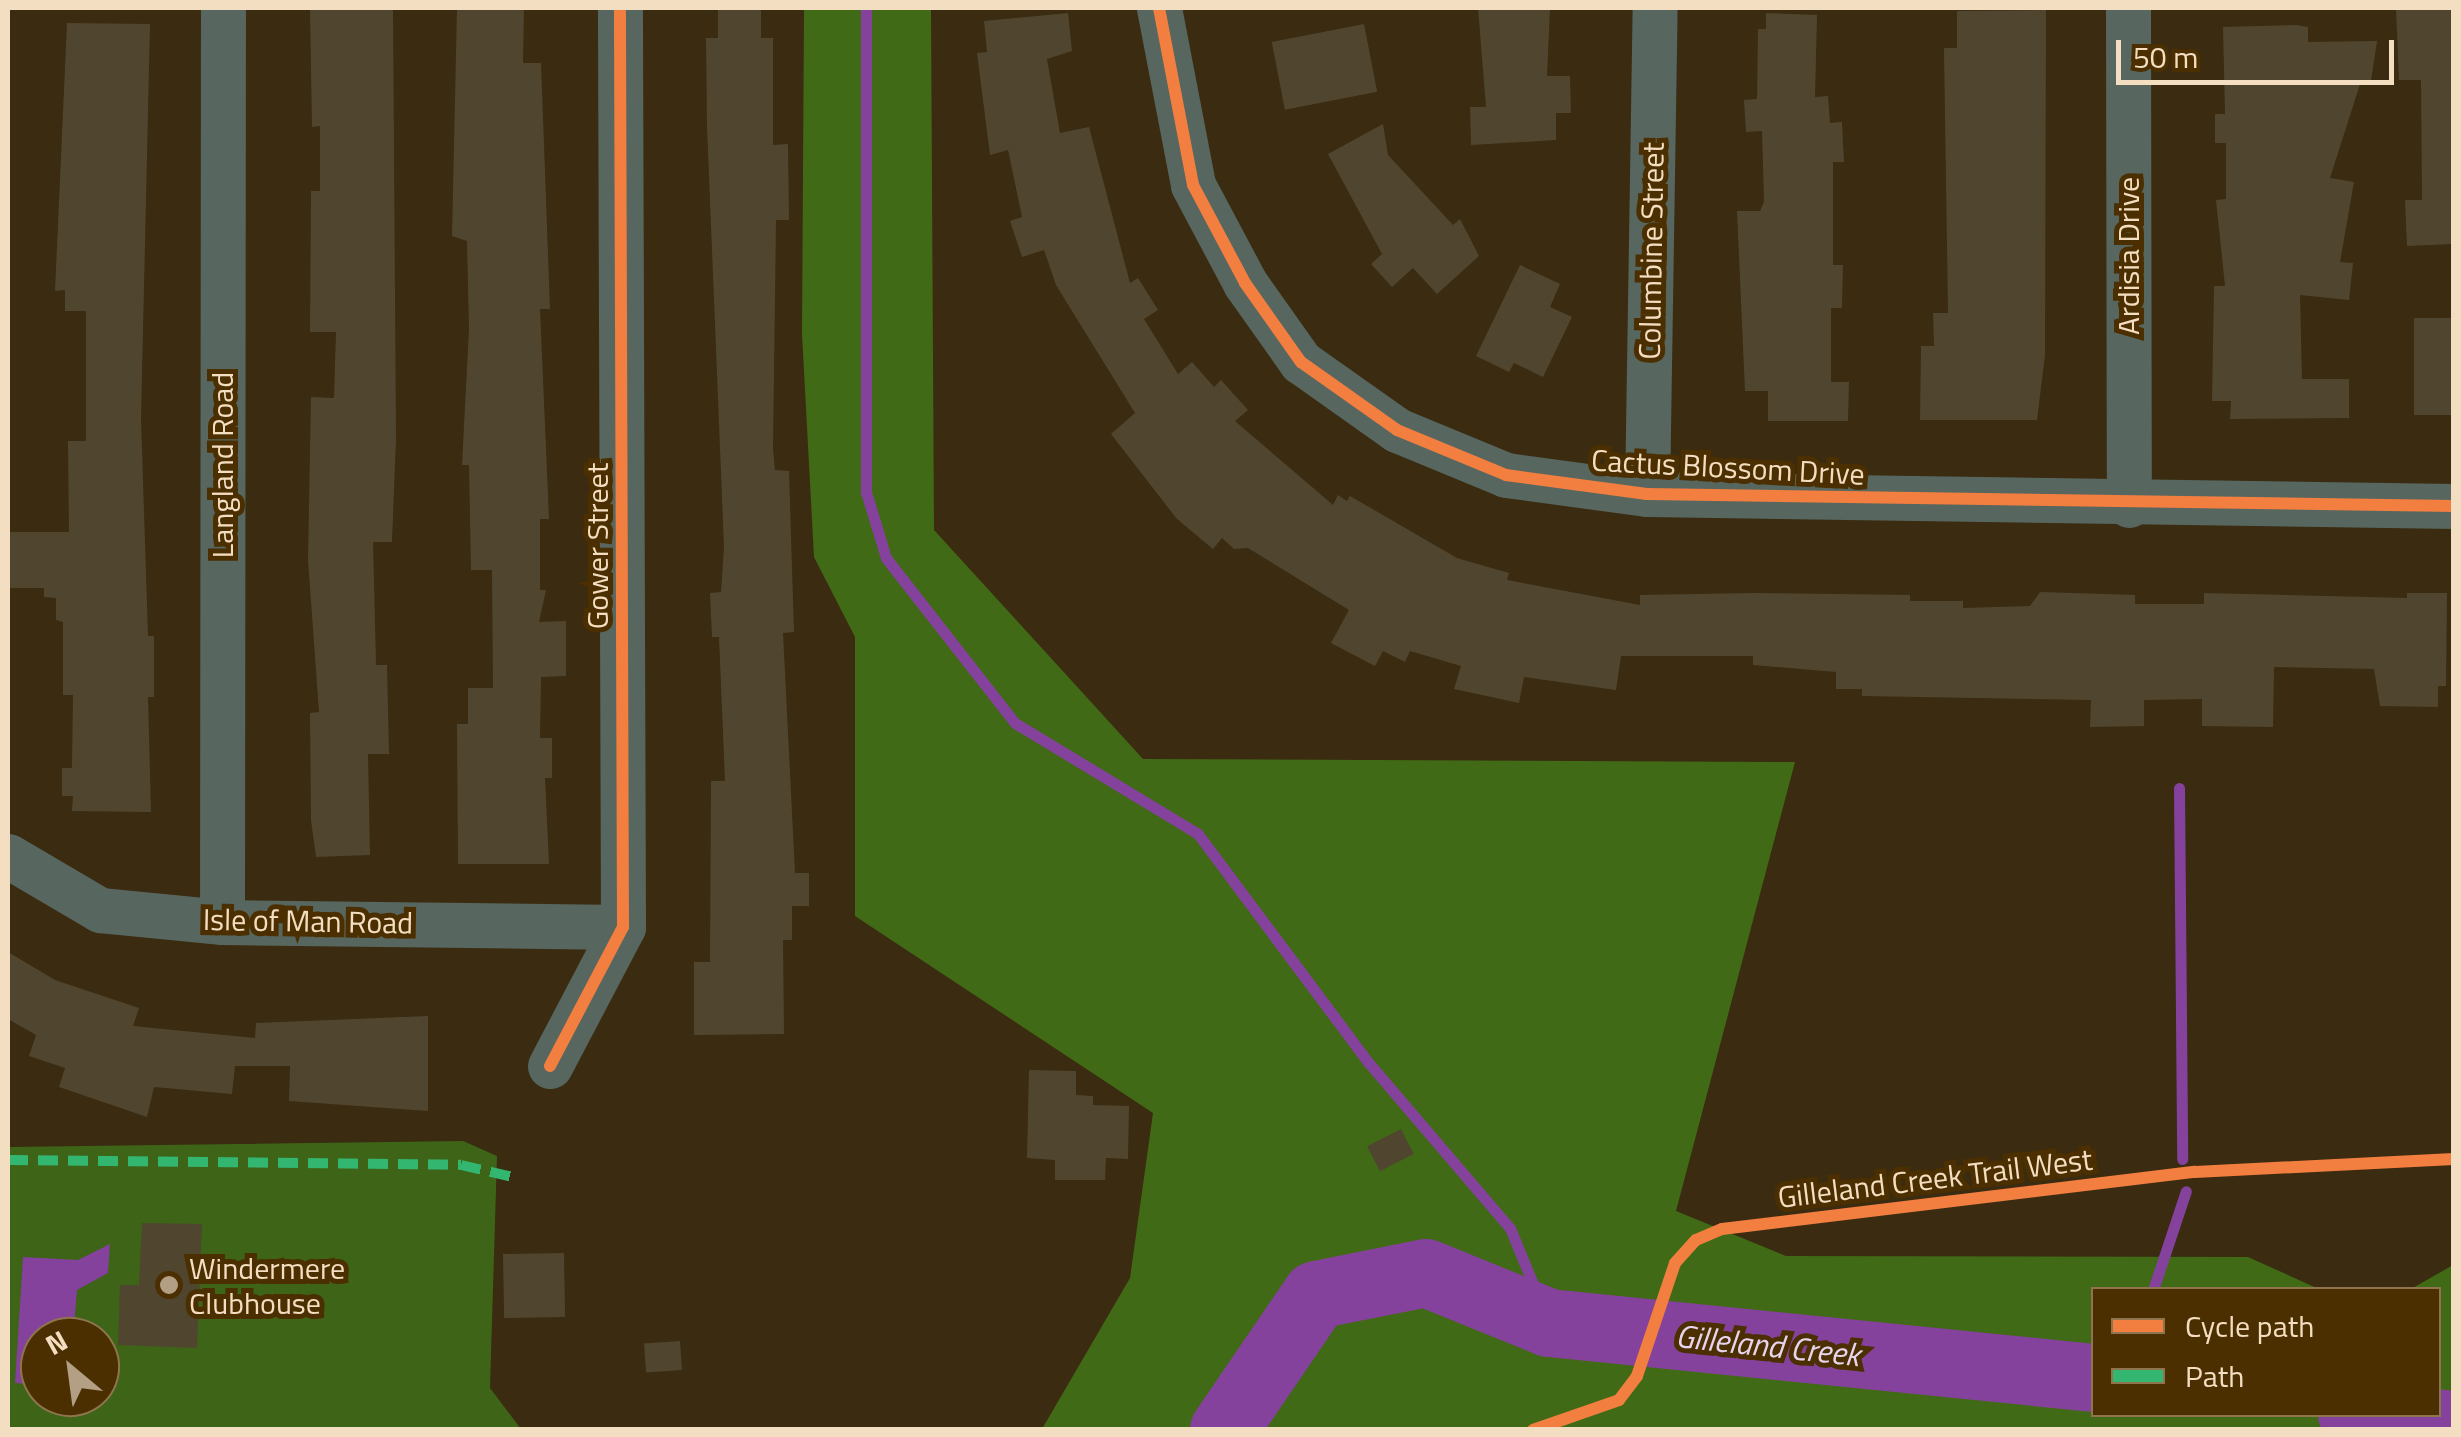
<!DOCTYPE html>
<html>
<head>
<meta charset="utf-8">
<style>
  body { margin:0 }
  #map { position:relative; width:2461px; height:1437px; overflow:hidden; background:#3a2b11; font-family:"Titillium Web",sans-serif }
  div>[style] { position:absolute }
  .green>* { inset:0; background:#3d6417 }
  .forest>* { inset:0; background:#406a16 }
  .water>* { inset:0; background:#85429c }
  .stream>* { height:11px; margin:-5.5px; padding:0 5.5px; transform-origin:5.5px; border-radius:5.5px; background:#85429c }
  .river>* { height:68px; margin:-34px; padding:0 34px; transform-origin:34px; border-radius:34px; background:#85429c }
  .building>* { inset:0; background:#504630; transform-origin:0 0 }
  .street>* { height:45px; margin:-22.5px; padding:0 22.5px; transform-origin:22.5px; border-radius:22.5px; background:#57665e }
  .quiet>* { height:10px; margin-top:-5px; transform-origin:0; background:repeating-linear-gradient(90deg,#33b770 0 20px,transparent 0 30px) }
  .cycleway>* { height:12px; margin:-6px; padding:0 6px; transform-origin:6px; border-radius:6px; background:#f27e40 }
  .dots>* { width:28px; height:28px; translate:-50% -50%; box-sizing:border-box; border:5px solid #4b2f00; border-radius:50% }
  span { translate:-50% -50%; white-space:nowrap; text-align:center; line-height:1.15; -webkit-text-stroke:10px #4b2f00; paint-order:stroke }
  .street-label { font-size:30px; color:#f4dec2 }
  .poi-label { font-size:30px; color:#f4dec2 }
  .left { translate:0 -50%; text-align:left }
  .water-label { font-size:32px; color:#e7d5ef; font-style:italic }
  .frame { position:absolute; inset:0; border:10px solid #f4dec2; pointer-events:none }
  .legend { position:absolute; left:2091px; top:1287px; width:350px; height:130px; box-sizing:border-box; background:#4b2f00; border:2px solid #8f754e; margin:0; padding:12px 18px; list-style:none; font-size:30px; color:#f4dec2 }
  .legend li { display:flex; align-items:center; gap:20px; height:50px }
  .legend b { width:50px; border:2px solid #8f754e }
  .north { position:absolute; left:20px; top:1317px; width:100px; height:100px; box-sizing:border-box; background:#4b2f00; border:2px solid #8f754e; border-radius:50%; rotate:331deg; font-size:28px; font-weight:700; line-height:40px; text-align:center; color:#f4dec2 }
  .north::after { content:''; display:block; margin:auto; width:35px; height:45px; background:#b39f84; clip-path:polygon(50% 0,100% 100%,50% 72%,0 100%) }
  .scale { position:absolute; left:2116px; top:40px; width:278px; height:45px; box-sizing:border-box; border:5px solid #f4dec2; border-top:0; padding-left:12px; font-size:30px; line-height:35px; white-space:nowrap; color:#f4dec2; -webkit-text-stroke:8px #4b2f00; paint-order:stroke }
</style>
</head>
<body>
<div id="map">
  <div class="green">
    <i style="clip-path:polygon(evenodd,463px 1141px,497px 1156px,490px 1388px,521px 1429px,8px 1430px,8px 1147px,463px 1141px,40px 1337px,100px 1337px,100px 1397px,40px 1397px,40px 1337px)"></i>
  </div>
  <div class="forest">
    <i style="clip-path:polygon(804px 8px,931px 8px,934px 530px,1143px 759px,1795px 762px,1676px 1211px,1786px 1256px,2248px 1257px,2319px 1289px,2094px 1290px,2094px 1414px,2438px 1414px,2438px 1290px,2411px 1289px,2453px 1265px,2453px 1429px,1042px 1429px,1130px 1278px,1153px 1113px,855px 916px,855px 637px,814px 557px,802px 334px)"></i>
  </div>
  <div class="water">
    <i style="clip-path:polygon(110px 1244px,108px 1273px,77px 1290px,73px 1337px,40px 1337px,40px 1385px,15px 1383px,23px 1257px,78px 1260px)"></i>
  </div>
  <div class="stream">
    <i style="left:866px;top:8px;width:484px;rotate:90deg"></i>
    <i style="left:866px;top:492px;width:69px;rotate:73.1deg"></i>
    <i style="left:886px;top:558px;width:209px;rotate:52deg"></i>
    <i style="left:1015px;top:723px;width:214px;rotate:31.2deg"></i>
    <i style="left:1198px;top:834px;width:284px;rotate:53.3deg"></i>
    <i style="left:1368px;top:1062px;width:218px;rotate:49.5deg"></i>
    <i style="left:1510px;top:1228px;width:103px;rotate:67.7deg"></i>
    <i style="left:2179px;top:788px;width:371px;rotate:89.5deg"></i>
    <i style="left:2153px;top:1290px;width:104px;rotate:-71.6deg"></i>
  </div>
  <div class="river">
    <i style="left:2352px;top:1414px;width:103px;rotate:6.2deg"></i>
    <i style="left:1224px;top:1430px;width:163px;rotate:-55.7deg"></i>
    <i style="left:1316px;top:1295px;width:112px;rotate:-11.3deg"></i>
    <i style="left:1426px;top:1273px;width:133px;rotate:22.1deg"></i>
    <i style="left:1549px;top:1323px;width:548px;rotate:5.76deg"></i>
  </div>
  <div class="building">
    <i style="clip-path:polygon(310px 8px,393px 8px,396px 439px,392px 542px,373px 542px,376px 665px,387px 665px,389px 754px,368px 754px,370px 855px,316px 857px,311px 820px,310px 713px,319px 712px,308px 560px,311px 397px,334px 398px,336px 332px,310px 332px,311px 191px,320px 191px,320px 126px,312px 127px)"></i>
    <i style="clip-path:polygon(457px 8px,524px 8px,523px 63px,541px 63px,550px 309px,540px 309px,549px 519px,540px 519px,540px 590px,546px 590px,539px 622px,566px 621px,566px 676px,541px 677px,540px 738px,552px 738px,552px 778px,545px 778px,549px 864px,458px 864px,457px 724px,468px 724px,468px 688px,493px 688px,492px 570px,471px 570px,469px 465px,462px 465px,469px 329px,467px 241px,452px 236px)"></i>
    <i style="clip-path:polygon(718px 8px,761px 8px,761px 38px,773px 38px,773px 145px,788px 144px,789px 220px,776px 220px,773px 449px,775px 470px,789px 471px,794px 632px,783px 633px,795px 873px,809px 873px,809px 906px,792px 906px,792px 940px,783px 940px,784px 1034px,694px 1035px,694px 962px,710px 962px,711px 781px,725px 781px,719px 637px,712px 637px,710px 593px,721px 592px,724px 547px,707px 126px,706px 38px,718px 38px)"></i>
    <i style="clip-path:polygon(1478px 8px,1550px 8px,1547px 76px,1570px 76px,1571px 113px,1556px 113px,1556px 140px,1471px 145px,1470px 107px,1486px 107px)"></i>
    <i style="clip-path:polygon(2396px 9px,2454px 10px,2454px 244px,2407px 246px,2405px 200px,2422px 200px,2421px 80px,2399px 80px)"></i>
    <i style="clip-path:polygon(2046px 10px,2045px 355px,2037px 420px,1920px 420px,1921px 346px,1934px 346px,1933px 313px,1948px 313px,1944px 48px,1957px 48px,1957px 11px)"></i>
    <i style="clip-path:polygon(1068px 13px,1072px 51px,1047px 59px,1060px 133px,1089px 127px,1130px 283px,1138px 278px,1158px 310px,1144px 319px,1178px 374px,1192px 362px,1214px 387px,1221px 380px,1248px 410px,1235px 421px,1333px 505px,1338px 495px,1347px 501px,1350px 496px,1457px 558px,1509px 573px,1507px 580px,1640px 605px,1640px 595px,1754px 593px,1910px 595px,1910px 601px,1963px 601px,1963px 608px,2030px 606px,2040px 592px,2135px 595px,2135px 604px,2204px 604px,2204px 593px,2407px 598px,2407px 593px,2447px 593px,2446px 686px,2438px 686px,2438px 707px,2380px 706px,2374px 669px,2274px 667px,2273px 727px,2202px 726px,2202px 699px,2144px 700px,2144px 726px,2090px 727px,2091px 700px,1862px 696px,1862px 689px,1836px 689px,1836px 672px,1753px 665px,1753px 656px,1621px 656px,1616px 690px,1524px 677px,1519px 703px,1454px 689px,1461px 666px,1410px 651px,1405px 662px,1383px 651px,1375px 666px,1331px 643px,1349px 610px,1248px 548px,1234px 549px,1222px 538px,1213px 549px,1177px 519px,1111px 434px,1135px 413px,1056px 285px,1044px 250px,1022px 257px,1010px 221px,1022px 217px,1008px 150px,990px 155px,977px 53px,987px 52px,984px 21px)"></i>
    <i style="clip-path:polygon(1766px 13px,1817px 15px,1815px 97px,1828px 96px,1830px 123px,1842px 122px,1844px 162px,1833px 162px,1833px 265px,1843px 265px,1842px 308px,1831px 308px,1831px 382px,1849px 382px,1848px 421px,1768px 421px,1768px 391px,1745px 391px,1737px 211px,1760px 211px,1764px 202px,1762px 131px,1746px 132px,1744px 100px,1757px 99px,1758px 29px,1766px 29px)"></i>
    <i style="clip-path:polygon(67px 23px,150px 24px,141px 418px,148px 636px,154px 636px,154px 697px,148px 697px,151px 812px,72px 811px,73px 796px,62px 796px,62px 768px,72px 768px,73px 695px,63px 695px,63px 622px,56px 620px,56px 598px,44px 597px,44px 588px,8px 588px,8px 532px,69px 532px,68px 441px,86px 441px,86px 311px,65px 311px,65px 290px,55px 291px)"></i>
    <i style="left:1364px;top:24px;width:69px;height:94px;rotate:79deg"></i>
    <i style="clip-path:polygon(2296px 25px,2308px 27px,2308px 42px,2377px 41px,2371px 81px,2361px 81px,2330px 178px,2354px 182px,2340px 262px,2353px 263px,2349px 300px,2300px 295px,2302px 379px,2349px 379px,2349px 418px,2230px 419px,2231px 401px,2212px 401px,2214px 286px,2225px 286px,2216px 200px,2226px 199px,2226px 143px,2215px 143px,2215px 114px,2225px 114px,2223px 27px)"></i>
    <i style="clip-path:polygon(1383px 124px,1388px 155px,1453px 225px,1460px 219px,1479px 256px,1437px 294px,1413px 268px,1392px 287px,1371px 264px,1382px 254px,1328px 154px)"></i>
    <i style="clip-path:polygon(1520px 265px,1560px 284px,1550px 307px,1572px 317px,1543px 377px,1514px 363px,1509px 372px,1476px 356px)"></i>
    <i style="left:2454px;top:318px;width:97px;height:40px;rotate:90deg"></i>
    <i style="clip-path:polygon(8px 952px,55px 980px,139px 1008px,133px 1026px,255px 1038px,256px 1023px,428px 1016px,428px 1111px,289px 1101px,290px 1066px,235px 1066px,232px 1094px,154px 1087px,147px 1117px,59px 1087px,65px 1068px,29px 1056px,36px 1035px,8px 1019px)"></i>
    <i style="clip-path:polygon(1029px 1070px,1076px 1071px,1076px 1095px,1093px 1096px,1093px 1105px,1129px 1106px,1128px 1159px,1106px 1158px,1105px 1180px,1055px 1180px,1055px 1160px,1027px 1158px)"></i>
    <i style="left:1401px;top:1129px;width:28px;height:38px;rotate:63deg"></i>
    <i style="clip-path:polygon(142px 1223px,202px 1224px,197px 1348px,118px 1345px,120px 1285px,139px 1285px)"></i>
    <i style="left:564px;top:1253px;width:64px;height:61px;rotate:89deg"></i>
    <i style="left:680px;top:1341px;width:29px;height:36px;rotate:86deg"></i>
  </div>
  <div class="street">
    <i style="left:1159px;top:8px;width:180px;rotate:79.1deg"></i>
    <i style="left:1193px;top:185px;width:111px;rotate:62deg"></i>
    <i style="left:1245px;top:283px;width:97px;rotate:54.7deg"></i>
    <i style="left:1301px;top:362px;width:118px;rotate:35.3deg"></i>
    <i style="left:1397px;top:430px;width:118px;rotate:22.4deg"></i>
    <i style="left:1506px;top:475px;width:142px;rotate:7.7deg"></i>
    <i style="left:1647px;top:494px;width:807px;rotate:0.85deg"></i>
    <i style="left:2128px;top:8px;width:497px;rotate:89.9deg"></i>
    <i style="left:1647px;top:494px;width:486px;rotate:-89.1deg"></i>
    <i style="left:8px;top:856px;width:107px;rotate:30.4deg"></i>
    <i style="left:100px;top:910px;width:123px;rotate:5.6deg"></i>
    <i style="left:222px;top:922px;width:401px;rotate:0.7deg"></i>
    <i style="left:222px;top:922px;width:914px;rotate:-89.94deg"></i>
    <i style="left:550px;top:1066px;width:157px;rotate:-62.3deg"></i>
    <i style="left:623px;top:927px;width:919px;rotate:-90.19deg"></i>
  </div>
  <div class="quiet">
    <i style="left:8px;top:1160px;width:453px;rotate:0.6deg"></i>
    <i style="left:461px;top:1165px;width:53px;rotate:13deg"></i>
  </div>
  <div class="cycleway">
    <i style="left:1159px;top:8px;width:180px;rotate:79.1deg"></i>
    <i style="left:1193px;top:185px;width:111px;rotate:62deg"></i>
    <i style="left:1245px;top:283px;width:97px;rotate:54.7deg"></i>
    <i style="left:1301px;top:362px;width:118px;rotate:35.3deg"></i>
    <i style="left:1397px;top:430px;width:118px;rotate:22.4deg"></i>
    <i style="left:1506px;top:475px;width:142px;rotate:7.7deg"></i>
    <i style="left:1647px;top:494px;width:807px;rotate:0.85deg"></i>
    <i style="left:550px;top:1066px;width:157px;rotate:-62.3deg"></i>
    <i style="left:623px;top:927px;width:919px;rotate:-90.19deg"></i>
    <i style="left:1533px;top:1430px;width:91px;rotate:-19.2deg"></i>
    <i style="left:1619px;top:1400px;width:30px;rotate:-53deg"></i>
    <i style="left:1637px;top:1376px;width:119px;rotate:-71.4deg"></i>
    <i style="left:1675px;top:1263px;width:31px;rotate:-48deg"></i>
    <i style="left:1696px;top:1240px;width:28px;rotate:-23deg"></i>
    <i style="left:1722px;top:1229px;width:476px;rotate:-6.9deg"></i>
    <i style="left:2195px;top:1172px;width:259px;rotate:-2.9deg"></i>
  </div>
  <div class="dots">
    <i style="left:169px;top:1285px;background:#b39f84"></i>
  </div>
  <div class="street-label">
    <span style="left:1651px;top:251px;rotate:-89deg">Columbine Street</span>
    <span style="left:2128px;top:256px;rotate:-90deg">Ardisia Drive</span>
    <span style="left:222px;top:465px;rotate:-90deg">Langland Road</span>
    <span style="left:1728px;top:467px;rotate:3deg">Cactus Blossom Drive</span>
    <span style="left:597px;top:546px;rotate:-90deg">Gower Street</span>
    <span style="left:308px;top:921px;rotate:1deg">Isle of Man Road</span>
    <span style="left:1935px;top:1178px;rotate:-7deg">Gilleland Creek Trail West</span>
  </div>
  <div class="poi-label">
    <span class="left" style="left:189px;top:1285px">Windermere<br>Clubhouse</span>
  </div>
  <div class="water-label">
    <span style="left:1768px;top:1345px;rotate:6deg">Gilleland Creek</span>
  </div>
  <div class="frame"></div>
  <ul class="legend">
  <li><b style="height:12px;background:#f27e40"></b>Cycle path</li>
  <li><b style="height:12px;background:#33b770"></b>Path</li>
  </ul>
  <div class="north">N</div>
  <div class="scale">50 m</div>
</div>
</body>
</html>
